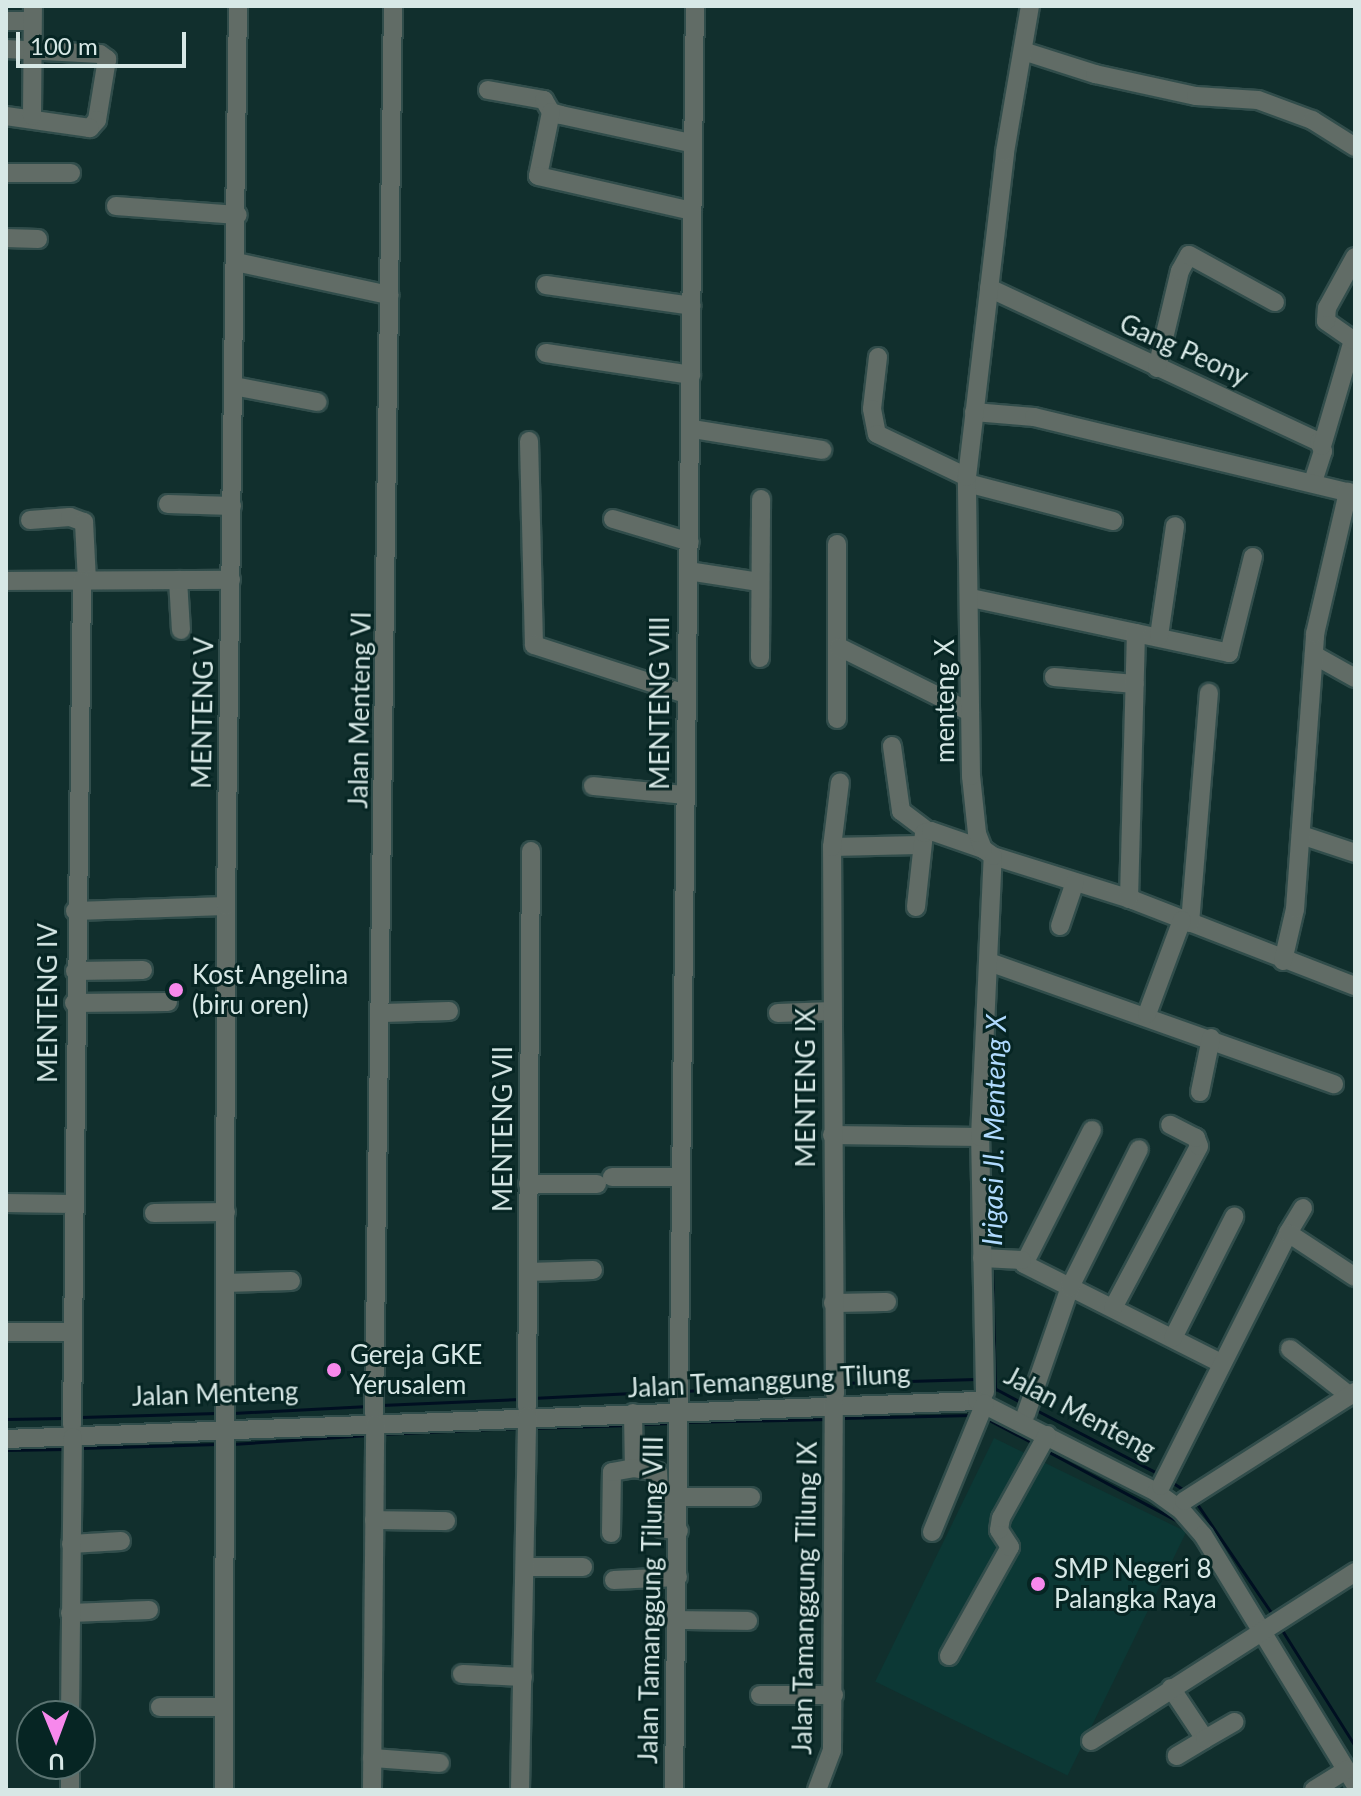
<!DOCTYPE html>
<html>
<head>
<meta charset="utf-8">
<style>
  body { margin:0 }
  #map { position:relative; width:1361px; height:1796px; overflow:hidden; background:#112f2d; font-family:Lato,sans-serif }
  div>[style] { position:absolute }
  .built>* { inset:0; background:#0c3835; transform-origin:0 0 }
  .stream>* { height:3px; margin:-1.5px; padding:0 1.5px; transform-origin:1.5px; border-radius:1.5px; background:#000f21 }
  .roads { filter:drop-shadow(2px 0 #314d4b) drop-shadow(-2px 0 #314d4b) drop-shadow(0 2px #314d4b) drop-shadow(0 -2px #314d4b) }
  .minor>* { height:18px; margin:-9px; padding:0 9px; transform-origin:9px; border-radius:9px; background:#616c66 }
  .dots>* { width:22px; height:22px; translate:-50% -50%; box-sizing:border-box; border:4px solid #062523; border-radius:50% }
  span { translate:-50% -50%; white-space:nowrap; text-align:center; line-height:1.15; -webkit-text-stroke:6px #062523; paint-order:stroke }
  .street-label { font-size:26px; color:#d7e8e6 }
  .poi-label { font-size:26px; color:#d7e8e6 }
  .left { translate:0 -50%; text-align:left }
  .water-label { font-size:28px; color:#b0dafe; font-style:italic }
  .frame { position:absolute; inset:0; border:8px solid #d7e8e6; pointer-events:none }
  .north { position:absolute; left:16px; top:1700px; width:80px; height:80px; box-sizing:border-box; background:#062523; border:2px solid #5a7371; border-radius:50%; rotate:179deg; font-size:22px; font-weight:700; line-height:32px; text-align:center; color:#d7e8e6 }
  .north::after { content:''; display:block; margin:auto; width:28px; height:36px; background:#f788ec; clip-path:polygon(50% 0,100% 100%,50% 72%,0 100%) }
  .scale { position:absolute; left:16px; top:32px; width:170px; height:36px; box-sizing:border-box; border:4px solid #d7e8e6; border-top:0; padding-left:10px; font-size:24px; line-height:28px; white-space:nowrap; color:#d7e8e6; -webkit-text-stroke:6px #062523; paint-order:stroke }
</style>
</head>
<body>
<div id="map">
  <div class="built">
    <i style="left:994px;top:1438px;width:214px;height:271px;rotate:26deg"></i>
  </div>
  <div class="stream">
    <i style="left:990px;top:1178px;width:72px;rotate:88.4deg"></i>
    <i style="left:992px;top:1266px;width:124px;rotate:88.6deg"></i>
    <i style="left:840px;top:1383px;width:136px;rotate:-1.7deg"></i>
    <i style="left:994px;top:1388px;width:32px;rotate:28deg"></i>
    <i style="left:684px;top:1391px;width:144px;rotate:-3.2deg"></i>
    <i style="left:532px;top:1398px;width:141px;rotate:-2.8deg"></i>
    <i style="left:381px;top:1405px;width:140px;rotate:-2.5deg"></i>
    <i style="left:1036px;top:1410px;width:141px;rotate:27.5deg"></i>
    <i style="left:233px;top:1413px;width:136px;rotate:-2.9deg"></i>
    <i style="left:81px;top:1417px;width:136px;rotate:-1.7deg"></i>
    <i style="left:840px;top:1418px;width:132px;rotate:-1.3deg"></i>
    <i style="left:6px;top:1419px;width:59px;rotate:-1deg"></i>
    <i style="left:987px;top:1419px;width:52px;rotate:27.6deg"></i>
    <i style="left:684px;top:1422px;width:144px;rotate:-1.2deg"></i>
    <i style="left:640px;top:1424px;width:32px;rotate:-2deg"></i>
    <i style="left:532px;top:1428px;width:96px;rotate:-1.8deg"></i>
    <i style="left:380px;top:1434px;width:140px;rotate:-2.5deg"></i>
    <i style="left:232px;top:1444px;width:137px;rotate:-3.8deg"></i>
    <i style="left:80px;top:1448px;width:137px;rotate:-1.7deg"></i>
    <i style="left:6px;top:1450px;width:59px;rotate:-1deg"></i>
    <i style="left:1047px;top:1451px;width:152px;rotate:28.2deg"></i>
    <i style="left:1170px;top:1481px;width:17px;rotate:33deg"></i>
    <i style="left:1195px;top:1501px;width:140px;rotate:55.7deg"></i>
    <i style="left:1280px;top:1627px;width:141px;rotate:57.8deg"></i>
    <i style="left:1271px;top:1664px;width:124px;rotate:58.5deg"></i>
  </div>
  <div class="roads">
    <div class="minor">
      <i style="left:6px;top:21px;width:26px"></i>
      <i style="left:6px;top:49px;width:94px;rotate:3deg"></i>
      <i style="left:100px;top:54px;width:9px;rotate:36deg"></i>
      <i style="left:107px;top:59px;width:62px;rotate:99.3deg"></i>
      <i style="left:97px;top:120px;width:11px;rotate:131deg"></i>
      <i style="left:90px;top:128px;width:85px;rotate:-171.9deg"></i>
      <i style="left:1023px;top:51px;width:76px;rotate:17.7deg"></i>
      <i style="left:1095px;top:74px;width:103px;rotate:12.3deg"></i>
      <i style="left:1196px;top:96px;width:62px;rotate:3.7deg"></i>
      <i style="left:1258px;top:100px;width:58px;rotate:20.3deg"></i>
      <i style="left:1312px;top:120px;width:51px;rotate:32.1deg"></i>
      <i style="left:488px;top:90px;width:57px;rotate:10.1deg"></i>
      <i style="left:544px;top:100px;width:14px;rotate:60deg"></i>
      <i style="left:551px;top:112px;width:10px;rotate:17deg"></i>
      <i style="left:561px;top:115px;width:133px;rotate:12.2deg"></i>
      <i style="left:551px;top:112px;width:65px;rotate:101.5deg"></i>
      <i style="left:538px;top:176px;width:158px;rotate:12.8deg"></i>
      <i style="left:32px;top:116px;width:110px;rotate:-89.5deg"></i>
      <i style="left:6px;top:173px;width:65px"></i>
      <i style="left:116px;top:206px;width:122px;rotate:4.2deg"></i>
      <i style="left:6px;top:238px;width:32px;rotate:2deg"></i>
      <i style="left:236px;top:262px;width:157px;rotate:12.2deg"></i>
      <i style="left:546px;top:285px;width:147px;rotate:8.2deg"></i>
      <i style="left:989px;top:288px;width:364px;rotate:25deg"></i>
      <i style="left:1319px;top:442px;width:10px;rotate:66deg"></i>
      <i style="left:1323px;top:451px;width:33px;rotate:108deg"></i>
      <i style="left:546px;top:353px;width:147px;rotate:8.6deg"></i>
      <i style="left:878px;top:357px;width:52px;rotate:96.6deg"></i>
      <i style="left:872px;top:409px;width:25px;rotate:79deg"></i>
      <i style="left:877px;top:434px;width:100px;rotate:25.5deg"></i>
      <i style="left:1157px;top:368px;width:100px;rotate:-76.7deg"></i>
      <i style="left:1180px;top:271px;width:18px;rotate:-61deg"></i>
      <i style="left:1189px;top:255px;width:98px;rotate:28.7deg"></i>
      <i style="left:234px;top:386px;width:85px;rotate:10.9deg"></i>
      <i style="left:974px;top:412px;width:60px;rotate:4.8deg"></i>
      <i style="left:1034px;top:417px;width:330px;rotate:13.5deg"></i>
      <i style="left:693px;top:429px;width:131px;rotate:9.2deg"></i>
      <i style="left:529px;top:441px;width:204px;rotate:88.6deg"></i>
      <i style="left:534px;top:645px;width:160px;rotate:17.9deg"></i>
      <i style="left:1322px;top:446px;width:110px;rotate:-73.7deg"></i>
      <i style="left:1353px;top:340px;width:33px;rotate:-145deg"></i>
      <i style="left:1326px;top:321px;width:13px;rotate:-86deg"></i>
      <i style="left:1327px;top:308px;width:58px;rotate:-61.2deg"></i>
      <i style="left:967px;top:483px;width:151px;rotate:14.6deg"></i>
      <i style="left:168px;top:504px;width:64px;rotate:1.8deg"></i>
      <i style="left:613px;top:519px;width:80px;rotate:16.6deg"></i>
      <i style="left:30px;top:520px;width:40px;rotate:-4.3deg"></i>
      <i style="left:70px;top:517px;width:15px;rotate:20deg"></i>
      <i style="left:84px;top:522px;width:59px;rotate:87.1deg"></i>
      <i style="left:837px;top:544px;width:175px;rotate:90deg"></i>
      <i style="left:688px;top:571px;width:72px;rotate:8.8deg"></i>
      <i style="left:178px;top:580px;width:50px;rotate:86.6deg"></i>
      <i style="left:6px;top:581px;width:225px;rotate:-0.3deg"></i>
      <i style="left:971px;top:598px;width:264px;rotate:12deg"></i>
      <i style="left:1229px;top:653px;width:99px;rotate:-76deg"></i>
      <i style="left:1159px;top:636px;width:111px;rotate:-81.7deg"></i>
      <i style="left:839px;top:647px;width:146px;rotate:26.4deg"></i>
      <i style="left:1314px;top:655px;width:47px;rotate:29.3deg"></i>
      <i style="left:760px;top:658px;width:159px;rotate:-89.6deg"></i>
      <i style="left:1054px;top:677px;width:81px;rotate:4.9deg"></i>
      <i style="left:892px;top:746px;width:66px;rotate:82.1deg"></i>
      <i style="left:901px;top:811px;width:34px;rotate:37deg"></i>
      <i style="left:593px;top:786px;width:92px;rotate:5.6deg"></i>
      <i style="left:1301px;top:835px;width:57px;rotate:18.4deg"></i>
      <i style="left:832px;top:847px;width:87px;rotate:-1.3deg"></i>
      <i style="left:993px;top:856px;width:147px;rotate:17.4deg"></i>
      <i style="left:1133px;top:900px;width:238px;rotate:21.2deg"></i>
      <i style="left:1129px;top:899px;width:266px;rotate:-88.5deg"></i>
      <i style="left:916px;top:907px;width:74px;rotate:-83.8deg"></i>
      <i style="left:924px;top:833px;width:7px;rotate:-16deg"></i>
      <i style="left:931px;top:831px;width:55px;rotate:19.1deg"></i>
      <i style="left:75px;top:911px;width:151px;rotate:-1.9deg"></i>
      <i style="left:1190px;top:923px;width:231px;rotate:-85.3deg"></i>
      <i style="left:1060px;top:926px;width:46px;rotate:-71.2deg"></i>
      <i style="left:1283px;top:961px;width:53px;rotate:-77deg"></i>
      <i style="left:1295px;top:909px;width:276px;rotate:-85.8deg"></i>
      <i style="left:1315px;top:634px;width:146px;rotate:-76.9deg"></i>
      <i style="left:989px;top:962px;width:366px;rotate:19.5deg"></i>
      <i style="left:75px;top:971px;width:68px;rotate:-0.8deg"></i>
      <i style="left:74px;top:1003px;width:94px;rotate:-0.6deg"></i>
      <i style="left:383px;top:1013px;width:66px;rotate:-1.7deg"></i>
      <i style="left:778px;top:1013px;width:54px;rotate:-2.1deg"></i>
      <i style="left:1147px;top:1014px;width:100px;rotate:-69.6deg"></i>
      <i style="left:1200px;top:1092px;width:55px;rotate:-78.5deg"></i>
      <i style="left:1092px;top:1130px;width:150px;rotate:116.9deg"></i>
      <i style="left:1024px;top:1264px;width:220px;rotate:26.7deg"></i>
      <i style="left:832px;top:1135px;width:148px;rotate:0.8deg"></i>
      <i style="left:612px;top:1177px;width:69px"></i>
      <i style="left:528px;top:1184px;width:69px"></i>
      <i style="left:6px;top:1203px;width:67px;rotate:0.9deg"></i>
      <i style="left:154px;top:1213px;width:72px;rotate:-0.8deg"></i>
      <i style="left:1288px;top:1233px;width:29px;rotate:-59deg"></i>
      <i style="left:982px;top:1258px;width:40px;rotate:2.9deg"></i>
      <i style="left:528px;top:1272px;width:65px;rotate:-1.8deg"></i>
      <i style="left:225px;top:1283px;width:66px;rotate:-1.7deg"></i>
      <i style="left:833px;top:1303px;width:54px;rotate:-1.1deg"></i>
      <i style="left:1113px;top:1308px;width:183px;rotate:-62deg"></i>
      <i style="left:1199px;top:1146px;width:9px;rotate:-111deg"></i>
      <i style="left:1196px;top:1138px;width:29px;rotate:-153deg"></i>
      <i style="left:6px;top:1332px;width:65px"></i>
      <i style="left:1173px;top:1338px;width:136px;rotate:-63.2deg"></i>
      <i style="left:1290px;top:1349px;width:76px;rotate:38.1deg"></i>
      <i style="left:985px;top:1392px;width:255px;rotate:-91.1deg"></i>
      <i style="left:980px;top:1137px;width:281px;rotate:-87.4deg"></i>
      <i style="left:993px;top:856px;width:12px;rotate:-145deg"></i>
      <i style="left:983px;top:849px;width:17px;rotate:-111deg"></i>
      <i style="left:977px;top:833px;width:57px;rotate:-96deg"></i>
      <i style="left:971px;top:776px;width:299px;rotate:-90.8deg"></i>
      <i style="left:967px;top:477px;width:327px;rotate:-83.3deg"></i>
      <i style="left:1005px;top:152px;width:148px;rotate:-80.3deg"></i>
      <i style="left:835px;top:1394px;width:547px;rotate:-90.31deg"></i>
      <i style="left:832px;top:847px;width:65px;rotate:-83deg"></i>
      <i style="left:527px;top:1407px;width:556px;rotate:-89.59deg"></i>
      <i style="left:633px;top:1413px;width:55px;rotate:89deg"></i>
      <i style="left:634px;top:1468px;width:24px;rotate:9deg"></i>
      <i style="left:658px;top:1472px;width:56px;rotate:86.9deg"></i>
      <i style="left:661px;top:1528px;width:18px;rotate:9deg"></i>
      <i style="left:374px;top:1414px;width:1408px;rotate:-89.23deg"></i>
      <i style="left:1026px;top:1414px;width:134px;rotate:-70.9deg"></i>
      <i style="left:1070px;top:1287px;width:154px;rotate:-63.4deg"></i>
      <i style="left:72px;top:1425px;width:844px;rotate:-89.32deg"></i>
      <i style="left:6px;top:1439px;width:972px;rotate:-2.24deg"></i>
      <i style="left:977px;top:1401px;width:201px;rotate:26.9deg"></i>
      <i style="left:1156px;top:1492px;width:32px;rotate:36deg"></i>
      <i style="left:1182px;top:1511px;width:32px;rotate:49deg"></i>
      <i style="left:1203px;top:1535px;width:292px;rotate:58.6deg"></i>
      <i style="left:1161px;top:1486px;width:283px;rotate:-63.3deg"></i>
      <i style="left:1288px;top:1233px;width:80px;rotate:33.3deg"></i>
      <i style="left:679px;top:1497px;width:72px"></i>
      <i style="left:1184px;top:1501px;width:203px;rotate:-32.5deg"></i>
      <i style="left:374px;top:1520px;width:72px;rotate:0.8deg"></i>
      <i style="left:932px;top:1532px;width:139px;rotate:-67.7deg"></i>
      <i style="left:611px;top:1533px;width:61px;rotate:-89.1deg"></i>
      <i style="left:612px;top:1472px;width:22px;rotate:-10deg"></i>
      <i style="left:71px;top:1544px;width:50px;rotate:-3.4deg"></i>
      <i style="left:526px;top:1567px;width:57px"></i>
      <i style="left:614px;top:1580px;width:64px;rotate:-2.7deg"></i>
      <i style="left:70px;top:1613px;width:79px;rotate:-2.2deg"></i>
      <i style="left:677px;top:1620px;width:71px;rotate:0.8deg"></i>
      <i style="left:949px;top:1656px;width:125px;rotate:-60.8deg"></i>
      <i style="left:1010px;top:1547px;width:20px;rotate:-123deg"></i>
      <i style="left:999px;top:1530px;width:12px;rotate:-81deg"></i>
      <i style="left:1001px;top:1518px;width:95px;rotate:-61deg"></i>
      <i style="left:462px;top:1674px;width:61px;rotate:2.8deg"></i>
      <i style="left:1171px;top:1688px;width:61px;rotate:56.3deg"></i>
      <i style="left:1205px;top:1739px;width:33px;rotate:149deg"></i>
      <i style="left:760px;top:1695px;width:74px"></i>
      <i style="left:160px;top:1707px;width:64px"></i>
      <i style="left:70px;top:1716px;width:279px;rotate:-89.4deg"></i>
      <i style="left:1205px;top:1739px;width:34px;rotate:-30deg"></i>
      <i style="left:1091px;top:1741px;width:313px;rotate:-32.6deg"></i>
      <i style="left:372px;top:1758px;width:68px;rotate:4.2deg"></i>
      <i style="left:70px;top:1790px;width:26px;rotate:-90deg"></i>
      <i style="left:224px;top:1790px;width:884px;rotate:-89.87deg"></i>
      <i style="left:226px;top:906px;width:900px;rotate:-89.24deg"></i>
      <i style="left:372px;top:1790px;width:366px;rotate:-89.5deg"></i>
      <i style="left:520px;top:1790px;width:374px;rotate:-88.9deg"></i>
      <i style="left:674px;top:1790px;width:1784px;rotate:-89.33deg"></i>
      <i style="left:817px;top:1790px;width:43px;rotate:-69.4deg"></i>
      <i style="left:832px;top:1750px;width:346px;rotate:-89.7deg"></i>
      <i style="left:1314px;top:1790px;width:38px;rotate:-32deg"></i>
    </div>
  </div>
  <div class="dots">
    <i style="left:176px;top:990px;background:#f788ec"></i>
    <i style="left:334px;top:1370px;background:#f788ec"></i>
    <i style="left:1038px;top:1584px;background:#f788ec"></i>
  </div>
  <div class="street-label">
    <span style="left:1184px;top:350px;rotate:24deg">Gang Peony</span>
    <span style="left:945px;top:701px;rotate:-90deg">menteng X</span>
    <span style="left:660px;top:703px;rotate:-90deg">MENTENG VIII</span>
    <span style="left:360px;top:710px;rotate:-89deg">Jalan Menteng VI</span>
    <span style="left:203px;top:713px;rotate:-89deg">MENTENG V</span>
    <span style="left:48px;top:1003px;rotate:-90deg">MENTENG IV</span>
    <span style="left:806px;top:1088px;rotate:-90deg">MENTENG IX</span>
    <span style="left:503px;top:1129px;rotate:-90deg">MENTENG VII</span>
    <span style="left:769px;top:1381px;rotate:-3deg">Jalan Temanggung Tilung</span>
    <span style="left:215px;top:1394px;rotate:-2deg">Jalan Menteng</span>
    <span style="left:1080px;top:1413px;rotate:28deg">Jalan Menteng</span>
    <span style="left:805px;top:1598px;rotate:-89deg">Jalan Tamanggung Tilung IX</span>
    <span style="left:651px;top:1600px;rotate:-89deg">Jalan Tamanggung Tilung VIII</span>
  </div>
  <div class="poi-label">
    <span class="left" style="left:192px;top:990px">Kost Angelina<br>(biru oren)</span>
    <span class="left" style="left:350px;top:1370px">Gereja GKE<br>Yerusalem</span>
    <span class="left" style="left:1054px;top:1584px">SMP Negeri 8<br>Palangka Raya</span>
  </div>
  <div class="water-label">
    <span style="left:993px;top:1130px;rotate:-89deg">Irigasi Jl. Menteng X</span>
  </div>
  <div class="frame"></div>
  <div class="north">U</div>
  <div class="scale">100 m</div>
</div>
</body>
</html>
